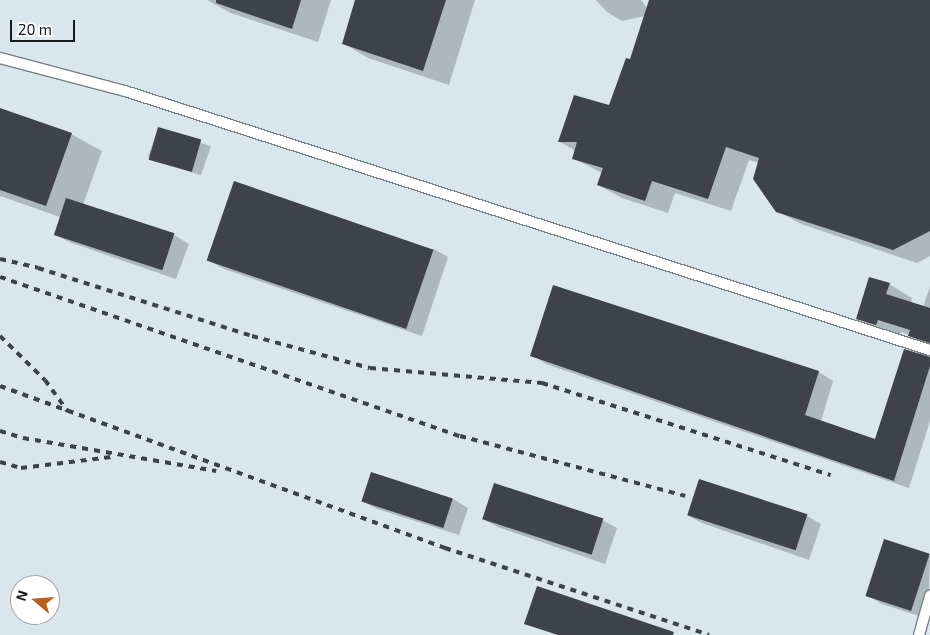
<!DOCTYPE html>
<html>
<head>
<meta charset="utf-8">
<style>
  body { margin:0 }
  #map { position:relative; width:930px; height:635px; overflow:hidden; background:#d9e6ee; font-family:"Exo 2",sans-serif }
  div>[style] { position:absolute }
  .shadow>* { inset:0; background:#0003; transform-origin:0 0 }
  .building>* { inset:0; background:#3e424b; transform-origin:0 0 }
  .roads { filter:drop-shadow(1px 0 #768188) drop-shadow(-1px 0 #768188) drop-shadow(0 1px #768188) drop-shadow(0 -1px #768188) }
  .service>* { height:10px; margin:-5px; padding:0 5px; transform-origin:5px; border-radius:5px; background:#fff }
  .rail>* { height:4px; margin-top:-2px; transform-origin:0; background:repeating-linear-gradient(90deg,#3c4347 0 6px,transparent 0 12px) }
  span { translate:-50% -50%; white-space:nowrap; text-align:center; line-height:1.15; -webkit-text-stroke:5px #fff; paint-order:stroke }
  .north { position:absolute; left:10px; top:575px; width:50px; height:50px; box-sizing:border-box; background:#fff; border:1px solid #a1a3a5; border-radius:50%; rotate:288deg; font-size:14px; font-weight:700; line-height:20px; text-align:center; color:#151a1d }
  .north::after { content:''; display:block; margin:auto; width:18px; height:22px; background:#bd5d1a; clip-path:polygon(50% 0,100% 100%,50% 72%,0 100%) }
  .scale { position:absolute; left:10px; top:20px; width:65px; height:22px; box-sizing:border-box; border:2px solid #151a1d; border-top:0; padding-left:6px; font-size:15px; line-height:18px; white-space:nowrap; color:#151a1d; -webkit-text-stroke:4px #fff; paint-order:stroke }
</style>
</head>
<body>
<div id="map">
  <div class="shadow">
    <i style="clip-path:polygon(207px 0,331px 0,318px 42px,231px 13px)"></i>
    <i style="clip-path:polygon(357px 0,475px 0,449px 85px,368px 58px,343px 43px)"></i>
    <i style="clip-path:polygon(596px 0,641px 0,648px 9px,650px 0,930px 0,930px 256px,917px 263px,801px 224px,777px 211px,759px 163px,749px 160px,731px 211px,675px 193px,668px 213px,622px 198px,598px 185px,602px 173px,573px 158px,576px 151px,560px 142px,610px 106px,631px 61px,645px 16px,622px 21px,607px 12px)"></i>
    <i style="clip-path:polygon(0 109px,71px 134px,102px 151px,83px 205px,174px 235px,189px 244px,176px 279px,69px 242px,54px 234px,60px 217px,0 196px)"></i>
    <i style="left:158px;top:128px;width:56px;height:31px;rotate:19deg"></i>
    <i style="clip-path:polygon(434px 249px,448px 257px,422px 336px,224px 269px,209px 261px)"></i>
    <i style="clip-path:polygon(889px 284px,912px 298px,911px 303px,923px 307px,930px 287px,930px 347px,909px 335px,901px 332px,900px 338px,881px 332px,858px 318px)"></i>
    <i style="clip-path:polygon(554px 287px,819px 372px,833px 381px,821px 421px,875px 440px,905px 350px,930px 356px,930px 421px,909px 488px,546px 364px,532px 355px)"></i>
    <i style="clip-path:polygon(372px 473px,453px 499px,468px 508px,459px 535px,377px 509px,362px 501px)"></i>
    <i style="clip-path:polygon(687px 515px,807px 516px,821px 524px,809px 560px,702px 523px)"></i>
    <i style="clip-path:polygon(483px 519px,602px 520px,617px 528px,605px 564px,498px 527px)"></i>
    <i style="clip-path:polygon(885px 541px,930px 556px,928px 619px,882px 604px,867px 595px)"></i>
  </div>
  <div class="building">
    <i style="clip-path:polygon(216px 0,301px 0,292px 29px,216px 3px)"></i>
    <i style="clip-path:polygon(355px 0,446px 0,423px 71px,342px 44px)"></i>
    <i style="clip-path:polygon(649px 0,930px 0,930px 231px,893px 250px,776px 212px,753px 179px,759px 158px,726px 147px,708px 199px,652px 181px,645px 201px,597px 185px,603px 168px,572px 159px,577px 142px,558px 142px,574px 95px,609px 105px,626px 58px,630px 59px)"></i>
    <i style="clip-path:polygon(0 108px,72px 133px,46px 206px,0 190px)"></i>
    <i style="left:158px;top:127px;width:45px;height:34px;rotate:16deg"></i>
    <i style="left:234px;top:181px;width:211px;height:84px;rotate:19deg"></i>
    <i style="left:66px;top:198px;width:114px;height:39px;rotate:18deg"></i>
    <i style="clip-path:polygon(869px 277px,890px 283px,886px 294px,930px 308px,930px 343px,908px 336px,910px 330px,878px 320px,876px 325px,856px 319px)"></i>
    <i style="clip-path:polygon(553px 285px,819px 371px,805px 415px,875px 439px,904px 349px,930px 357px,930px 366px,894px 481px,530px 356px)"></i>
    <i style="left:371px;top:472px;width:86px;height:31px;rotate:18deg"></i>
    <i style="left:699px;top:479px;width:114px;height:38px;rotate:18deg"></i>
    <i style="left:494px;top:483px;width:115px;height:38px;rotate:18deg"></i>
    <i style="left:884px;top:539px;width:48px;height:60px;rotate:18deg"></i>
    <i style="clip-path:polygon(537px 586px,674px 632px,673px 635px,558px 635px,524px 624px)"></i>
  </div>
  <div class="roads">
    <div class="service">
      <i style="left:0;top:58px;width:129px;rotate:14.8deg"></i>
      <i style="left:125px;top:91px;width:846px;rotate:17.84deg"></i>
      <i style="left:919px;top:635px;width:41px;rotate:-74.2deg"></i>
    </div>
  </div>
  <div class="rail">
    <i style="left:0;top:259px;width:39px;rotate:13deg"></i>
    <i style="left:38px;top:268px;width:225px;rotate:17.6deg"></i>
    <i style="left:252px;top:336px;width:122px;rotate:15.2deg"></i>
    <i style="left:370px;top:368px;width:173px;rotate:5deg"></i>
    <i style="left:542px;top:383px;width:303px;rotate:17.7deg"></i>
    <i style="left:0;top:277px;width:487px;rotate:19.1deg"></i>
    <i style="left:460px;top:436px;width:233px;rotate:14.9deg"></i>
    <i style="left:0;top:336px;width:63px;rotate:44.4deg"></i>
    <i style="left:45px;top:380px;width:39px;rotate:54deg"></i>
    <i style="left:0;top:386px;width:474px;rotate:20deg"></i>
    <i style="left:445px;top:548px;width:278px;rotate:18.2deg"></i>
    <i style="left:0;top:431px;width:24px;rotate:17deg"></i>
    <i style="left:23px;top:438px;width:196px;rotate:9.7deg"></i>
    <i style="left:0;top:462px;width:22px;rotate:16deg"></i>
    <i style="left:21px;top:468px;width:91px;rotate:-7deg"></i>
  </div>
  <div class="north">N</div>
  <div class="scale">20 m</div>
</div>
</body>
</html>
